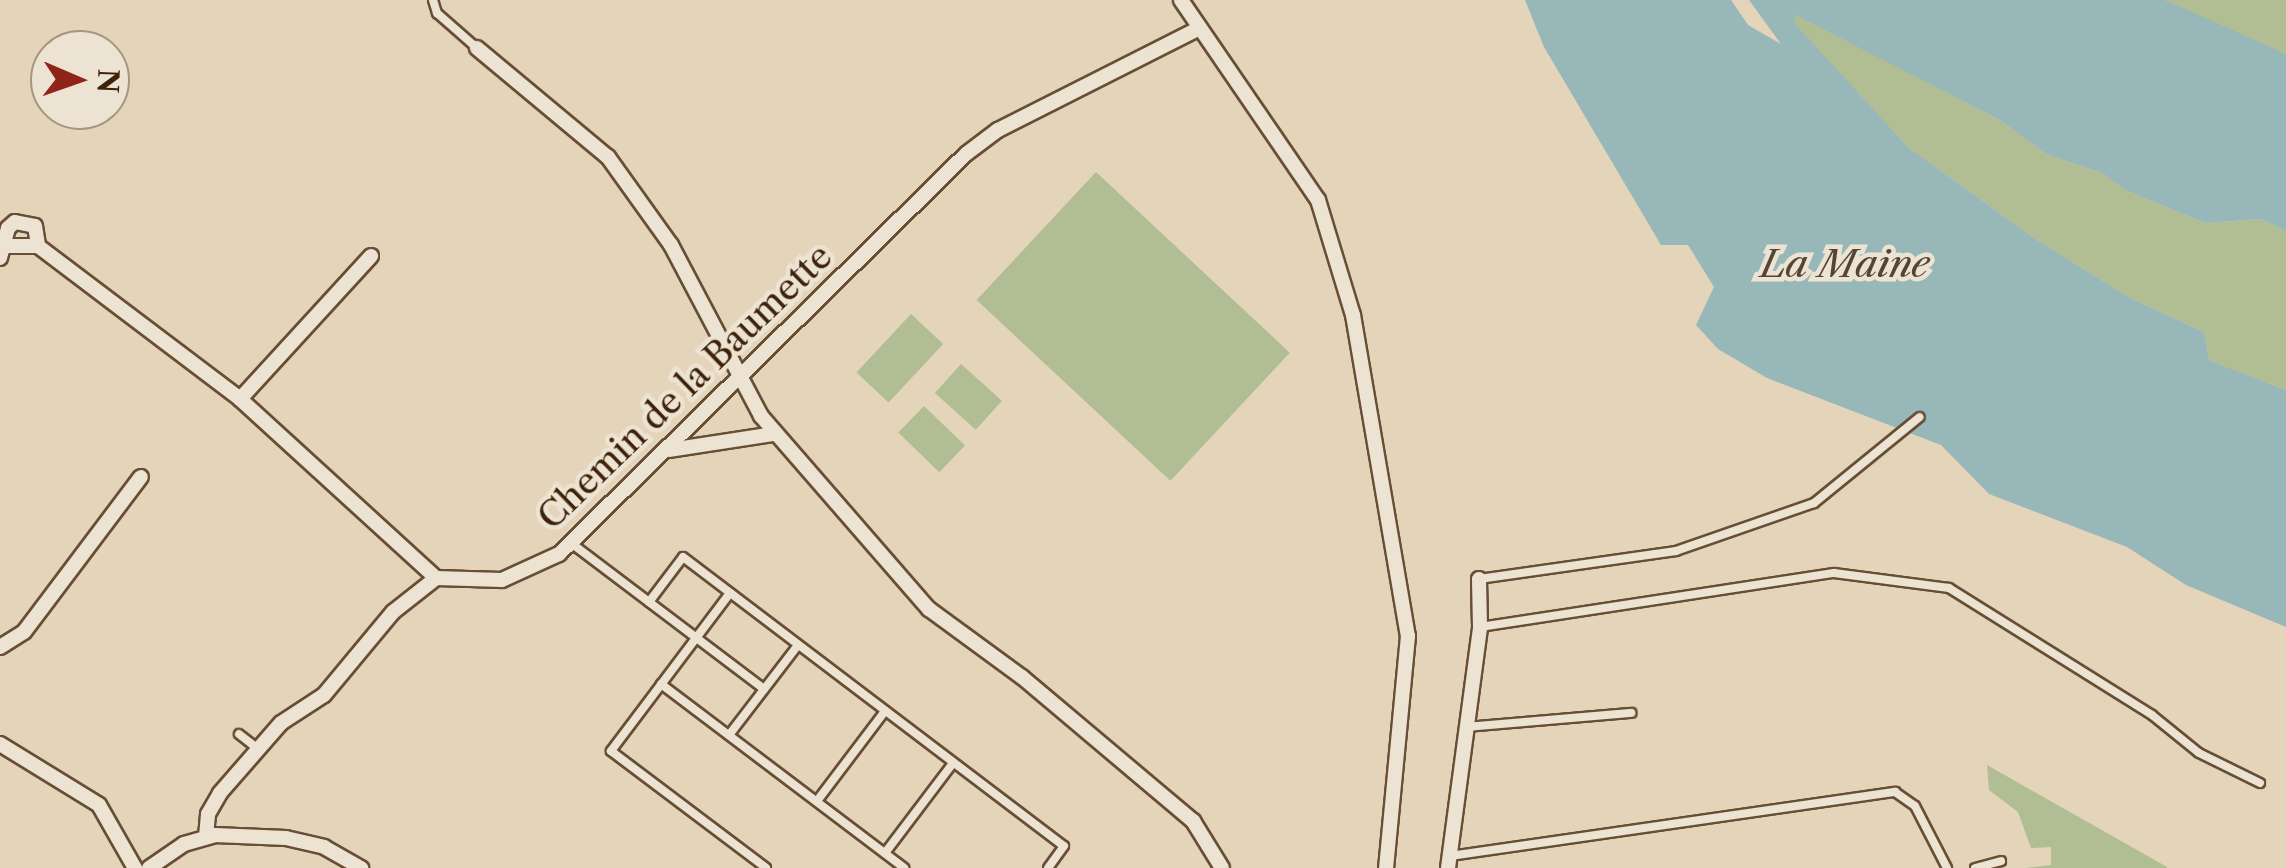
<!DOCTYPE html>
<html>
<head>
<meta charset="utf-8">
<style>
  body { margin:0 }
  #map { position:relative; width:2286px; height:868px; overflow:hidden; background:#e3d4ba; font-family:"Libre Caslon Text",serif }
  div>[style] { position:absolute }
  .green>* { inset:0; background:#b1bd92; transform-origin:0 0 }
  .water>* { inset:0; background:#97b7b8 }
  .roads { filter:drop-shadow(2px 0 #674e35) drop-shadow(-2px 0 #674e35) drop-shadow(0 2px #674e35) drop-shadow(0 -2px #674e35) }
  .service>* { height:8px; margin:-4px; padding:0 4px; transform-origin:4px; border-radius:4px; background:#ede3d2 }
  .minor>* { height:14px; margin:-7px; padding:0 7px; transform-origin:7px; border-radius:7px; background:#ede3d2 }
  span { translate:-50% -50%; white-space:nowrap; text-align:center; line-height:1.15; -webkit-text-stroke:9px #ede3d2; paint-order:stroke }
  .street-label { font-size:35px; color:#3e2109 }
  .water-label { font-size:38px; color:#544635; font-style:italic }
  .north { position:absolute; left:30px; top:30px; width:100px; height:100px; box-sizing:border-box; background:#ede3d2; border:2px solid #a79582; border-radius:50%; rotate:92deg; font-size:28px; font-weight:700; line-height:40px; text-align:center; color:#3e2109 }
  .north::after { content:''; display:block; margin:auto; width:35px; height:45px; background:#8f2418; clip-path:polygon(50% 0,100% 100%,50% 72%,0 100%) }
</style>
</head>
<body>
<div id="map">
  <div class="green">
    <i style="clip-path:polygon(2165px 0,2286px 0,2286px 54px,2223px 28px)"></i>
    <i style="clip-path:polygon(1794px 13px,2000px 120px,2046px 154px,2102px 173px,2125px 190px,2205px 223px,2261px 219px,2286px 231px,2286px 390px,2209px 360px,2204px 332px,2130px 298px,2034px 238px,1908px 147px,1794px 24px)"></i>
    <i style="left:1096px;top:172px;width:265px;height:175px;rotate:43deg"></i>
    <i style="left:911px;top:314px;width:44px;height:80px;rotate:43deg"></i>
    <i style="left:961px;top:364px;width:55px;height:39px;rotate:42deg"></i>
    <i style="left:924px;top:406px;width:57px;height:37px;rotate:44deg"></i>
    <i style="clip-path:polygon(1987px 765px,2167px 867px,2167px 868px,2025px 868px,2051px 865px,2051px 847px,2031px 848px,2018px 812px,1989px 790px)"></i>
  </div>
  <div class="water">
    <i style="clip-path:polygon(1525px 0,1731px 0,1748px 25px,1781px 44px,1749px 0,2165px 0,2286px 54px,2286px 231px,2261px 219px,2205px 223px,2125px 190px,2102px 173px,2046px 154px,2000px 120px,1794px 14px,1795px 24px,1908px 147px,2034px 238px,2130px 298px,2204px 332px,2209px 360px,2286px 390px,2286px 627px,2186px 585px,2127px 547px,1989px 494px,1941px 445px,1767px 378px,1718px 349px,1696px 325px,1714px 287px,1688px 245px,1661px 245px,1544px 47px)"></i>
  </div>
  <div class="roads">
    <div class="service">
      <i style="left:433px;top:0;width:14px;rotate:73deg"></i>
      <i style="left:437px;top:13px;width:53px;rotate:41.2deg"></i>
      <i style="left:571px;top:543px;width:242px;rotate:37.1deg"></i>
      <i style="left:1479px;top:579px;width:199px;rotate:-8.1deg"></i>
      <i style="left:1676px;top:551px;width:146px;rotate:-19.2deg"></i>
      <i style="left:1814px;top:503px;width:136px;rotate:-39.1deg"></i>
      <i style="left:730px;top:593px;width:198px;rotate:127deg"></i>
      <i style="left:611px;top:751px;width:194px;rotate:37deg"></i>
      <i style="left:649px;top:602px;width:56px;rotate:-52.9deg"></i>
      <i style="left:683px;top:557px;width:478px;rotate:37.2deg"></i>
      <i style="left:1064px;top:846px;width:27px;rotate:126deg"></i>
      <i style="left:1480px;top:627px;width:358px;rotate:-8.7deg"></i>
      <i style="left:1834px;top:573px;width:116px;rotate:7.4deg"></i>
      <i style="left:1949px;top:588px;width:239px;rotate:32deg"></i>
      <i style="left:2152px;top:715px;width:60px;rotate:39deg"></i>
      <i style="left:2199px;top:753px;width:68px;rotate:26.2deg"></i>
      <i style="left:661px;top:684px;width:305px;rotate:37.1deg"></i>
      <i style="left:1467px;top:727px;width:165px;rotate:-4.9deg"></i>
      <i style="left:239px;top:734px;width:24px;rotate:38deg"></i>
      <i style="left:729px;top:735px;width:113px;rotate:-52.5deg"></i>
      <i style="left:817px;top:801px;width:113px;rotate:-52.9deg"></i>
      <i style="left:885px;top:853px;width:113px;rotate:-52.9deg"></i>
      <i style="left:1450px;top:856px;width:450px;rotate:-8.2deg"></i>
      <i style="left:1895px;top:792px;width:24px;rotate:35deg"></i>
      <i style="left:1915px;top:806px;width:70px;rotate:62.7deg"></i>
      <i style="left:1975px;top:868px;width:27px;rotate:-15deg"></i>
    </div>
    <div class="minor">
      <i style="left:1181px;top:0;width:242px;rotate:55.6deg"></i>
      <i style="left:1318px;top:200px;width:120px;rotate:73.1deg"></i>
      <i style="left:1353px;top:315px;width:326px;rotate:80.3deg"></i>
      <i style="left:1408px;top:636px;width:233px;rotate:95.4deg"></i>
      <i style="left:477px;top:48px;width:170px;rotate:39.8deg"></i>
      <i style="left:608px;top:157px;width:108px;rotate:54.4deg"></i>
      <i style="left:671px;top:245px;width:193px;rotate:62.2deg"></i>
      <i style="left:761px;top:416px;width:256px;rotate:49deg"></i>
      <i style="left:929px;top:609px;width:115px;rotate:36.2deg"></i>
      <i style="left:1022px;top:677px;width:224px;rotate:40.1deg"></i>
      <i style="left:1193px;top:821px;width:55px;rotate:58.3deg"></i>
      <i style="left:8px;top:228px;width:9px;rotate:-41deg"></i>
      <i style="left:15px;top:222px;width:20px;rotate:11deg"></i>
      <i style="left:35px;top:226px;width:20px;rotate:81deg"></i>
      <i style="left:8px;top:246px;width:30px"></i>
      <i style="left:38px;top:246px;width:253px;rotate:37.1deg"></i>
      <i style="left:240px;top:399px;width:265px;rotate:42.4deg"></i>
      <i style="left:0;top:258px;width:31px;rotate:-75deg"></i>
      <i style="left:240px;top:399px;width:194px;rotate:-47.5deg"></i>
      <i style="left:669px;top:450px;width:106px;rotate:-8.7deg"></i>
      <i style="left:0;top:647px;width:28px;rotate:-32deg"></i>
      <i style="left:24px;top:632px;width:194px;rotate:-53deg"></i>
      <i style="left:0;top:744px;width:116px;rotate:31.6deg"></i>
      <i style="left:99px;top:805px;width:73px;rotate:60.3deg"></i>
      <i style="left:206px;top:837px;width:23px;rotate:-85deg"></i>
      <i style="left:208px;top:814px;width:24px;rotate:-60deg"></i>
      <i style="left:220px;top:793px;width:93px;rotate:-48.9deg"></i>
      <i style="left:281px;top:723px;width:51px;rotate:-33.1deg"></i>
      <i style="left:324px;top:695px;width:108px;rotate:-50.3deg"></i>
      <i style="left:393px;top:612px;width:55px;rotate:-38.3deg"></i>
      <i style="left:436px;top:578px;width:66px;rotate:1.7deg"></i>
      <i style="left:502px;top:580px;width:63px;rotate:-24.5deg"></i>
      <i style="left:559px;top:554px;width:571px;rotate:-44.5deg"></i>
      <i style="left:966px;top:154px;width:40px;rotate:-37deg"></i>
      <i style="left:998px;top:130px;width:226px;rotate:-26.8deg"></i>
      <i style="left:149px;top:868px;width:42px;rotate:-34.4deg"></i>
      <i style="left:184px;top:844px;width:32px;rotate:-16deg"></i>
      <i style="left:215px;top:835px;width:71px;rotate:2.4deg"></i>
      <i style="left:286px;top:838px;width:39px;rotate:13deg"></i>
      <i style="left:324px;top:847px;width:43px;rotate:29.6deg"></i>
      <i style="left:1448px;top:868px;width:243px;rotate:-82.4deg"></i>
      <i style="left:1480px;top:627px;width:48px;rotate:-91.2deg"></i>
    </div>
  </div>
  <div class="street-label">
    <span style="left:685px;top:387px;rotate:-44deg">Chemin de la Baumette</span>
  </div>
  <div class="water-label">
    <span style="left:1845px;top:264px">La Maine</span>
  </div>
  <div class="north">N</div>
</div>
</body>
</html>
